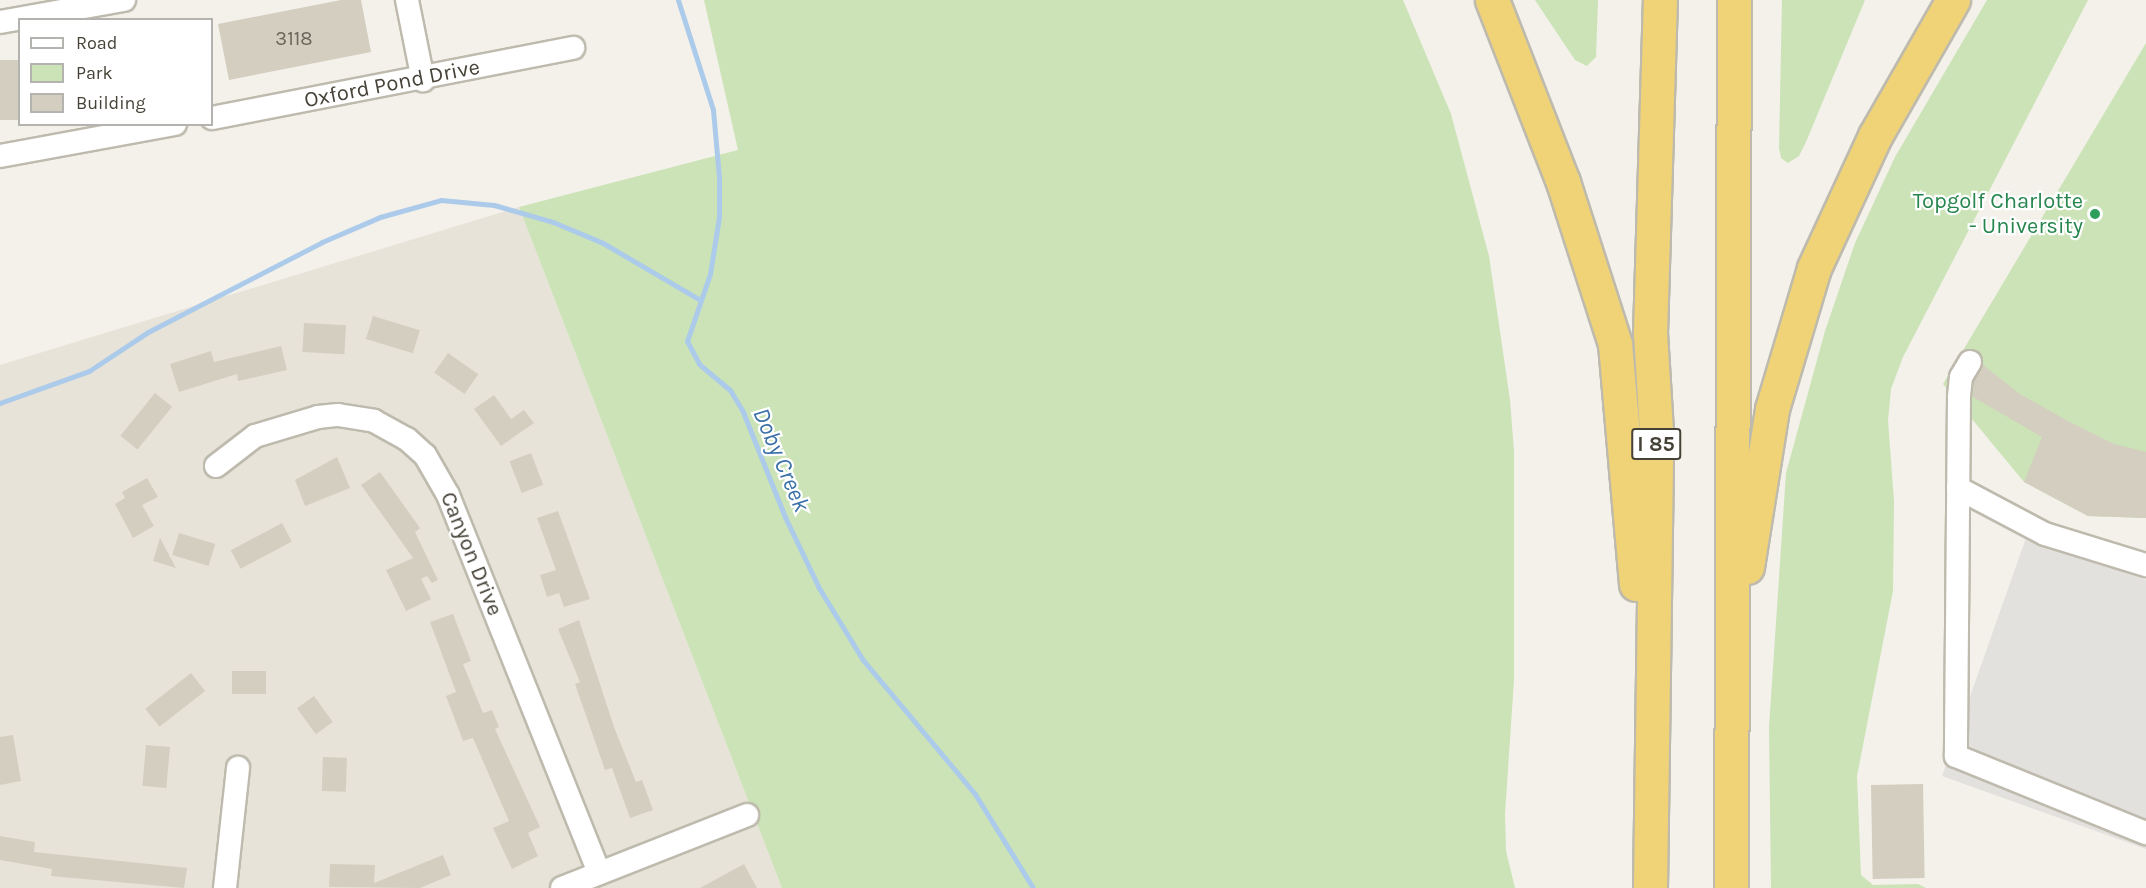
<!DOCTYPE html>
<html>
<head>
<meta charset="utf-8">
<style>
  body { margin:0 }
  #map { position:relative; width:2146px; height:888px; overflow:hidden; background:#f3f1ea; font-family:Karla,sans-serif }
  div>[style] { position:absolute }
  .residential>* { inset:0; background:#e7e3d8 }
  .green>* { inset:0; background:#cbe3b6 }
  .parking>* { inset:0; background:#e2e1de }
  .stream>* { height:5px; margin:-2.5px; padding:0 2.5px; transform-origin:2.5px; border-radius:2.5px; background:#accbea }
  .building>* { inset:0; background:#d4cec0; transform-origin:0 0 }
  .roads { filter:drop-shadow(2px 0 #bebaad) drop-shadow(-2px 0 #bebaad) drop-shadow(0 2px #bebaad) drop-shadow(0 -2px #bebaad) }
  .minor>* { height:22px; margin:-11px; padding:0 11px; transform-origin:11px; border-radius:11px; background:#fff }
  .highway>* { height:33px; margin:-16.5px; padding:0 16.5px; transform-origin:16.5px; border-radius:16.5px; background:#f0d377 }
  .dots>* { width:16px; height:16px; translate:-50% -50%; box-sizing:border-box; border:3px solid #fff; border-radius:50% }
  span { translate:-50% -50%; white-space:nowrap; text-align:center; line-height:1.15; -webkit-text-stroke:4.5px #fff; paint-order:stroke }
  .number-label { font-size:20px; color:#6a655a }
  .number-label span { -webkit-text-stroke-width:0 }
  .shield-label span { padding:2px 4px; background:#fff; border:2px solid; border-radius:4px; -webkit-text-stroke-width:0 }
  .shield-label { font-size:21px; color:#464238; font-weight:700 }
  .street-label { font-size:22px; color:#464238 }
  .leisure-label { font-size:22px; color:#27864d }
  .right { translate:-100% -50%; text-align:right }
  .water-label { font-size:24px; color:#3b70a9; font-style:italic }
  .legend { position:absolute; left:18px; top:18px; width:195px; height:108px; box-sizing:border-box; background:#fff; border:2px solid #b5b3af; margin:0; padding:8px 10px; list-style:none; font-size:18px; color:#464238 }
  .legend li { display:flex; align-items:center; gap:12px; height:30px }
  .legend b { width:30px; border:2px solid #b5b3af }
</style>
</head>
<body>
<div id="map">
  <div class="residential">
    <i style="clip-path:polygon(519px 207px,782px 888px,0 888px,0 365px)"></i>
  </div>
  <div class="green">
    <i style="clip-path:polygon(704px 0,1403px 0,1451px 114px,1489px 256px,1510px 400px,1514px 451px,1514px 680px,1505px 814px,1506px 851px,1515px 888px,782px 888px,519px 207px,738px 150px)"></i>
    <i style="clip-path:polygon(1535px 0,1598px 0,1596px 57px,1587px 66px,1575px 60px)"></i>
    <i style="clip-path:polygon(1782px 0,1865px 0,1806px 142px,1799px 156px,1788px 163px,1781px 158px,1779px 148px)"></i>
    <i style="clip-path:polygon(1987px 0,2088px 0,1903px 357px,1891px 389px,1888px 420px,1894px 501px,1893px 591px,1857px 776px,1861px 875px,1873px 885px,1918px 884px,1926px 888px,1771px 888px,1769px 727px,1786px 473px,1825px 331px,1855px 243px,1895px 157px)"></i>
    <i style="clip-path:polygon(2146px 43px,2146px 518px,2088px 516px,2024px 482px,1943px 384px)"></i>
  </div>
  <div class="parking">
    <i style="clip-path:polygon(2027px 535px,2146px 580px,2146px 849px,1942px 776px)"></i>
  </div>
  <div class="stream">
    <i style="left:678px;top:0;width:115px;rotate:72.3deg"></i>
    <i style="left:713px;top:110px;width:67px;rotate:84.9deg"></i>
    <i style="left:719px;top:177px;width:40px;rotate:90deg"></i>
    <i style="left:719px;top:217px;width:58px;rotate:99deg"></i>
    <i style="left:710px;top:274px;width:71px;rotate:108.9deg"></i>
    <i style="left:687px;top:341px;width:26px;rotate:62deg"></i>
    <i style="left:699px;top:364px;width:40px;rotate:40deg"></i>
    <i style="left:730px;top:390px;width:26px;rotate:59deg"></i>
    <i style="left:743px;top:412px;width:113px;rotate:68.2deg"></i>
    <i style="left:785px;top:517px;width:79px;rotate:64.4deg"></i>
    <i style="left:819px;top:588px;width:84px;rotate:58.6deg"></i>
    <i style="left:863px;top:660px;width:175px;rotate:50.1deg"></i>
    <i style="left:975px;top:794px;width:110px;rotate:58.3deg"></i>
    <i style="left:0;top:403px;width:95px;rotate:-19.8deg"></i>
    <i style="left:89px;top:371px;width:71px;rotate:-33.5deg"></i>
    <i style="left:148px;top:332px;width:196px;rotate:-27.3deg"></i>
    <i style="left:322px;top:242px;width:63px;rotate:-23.3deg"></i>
    <i style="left:380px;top:217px;width:63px;rotate:-15.6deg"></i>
    <i style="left:441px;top:200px;width:53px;rotate:5.4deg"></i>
    <i style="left:494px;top:205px;width:61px;rotate:16.1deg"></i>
    <i style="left:553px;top:222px;width:54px;rotate:22.8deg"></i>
    <i style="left:603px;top:243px;width:113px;rotate:30.4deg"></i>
  </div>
  <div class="building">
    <i style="clip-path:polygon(341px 0,361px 0,371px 52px,229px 80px,218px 24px)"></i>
    <i style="left:20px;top:60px;width:60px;height:20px;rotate:90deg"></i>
    <i style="left:373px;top:316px;width:49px;height:24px;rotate:17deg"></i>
    <i style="left:304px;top:323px;width:42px;height:29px;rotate:3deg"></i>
    <i style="clip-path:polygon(281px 346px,287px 370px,238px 381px,237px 374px,179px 392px,170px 364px,211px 351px,214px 362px)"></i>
    <i style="left:448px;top:353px;width:37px;height:24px;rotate:35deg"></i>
    <i style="clip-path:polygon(1983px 365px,2020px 394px,2066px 420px,2114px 444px,2146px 452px,2146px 518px,2088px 516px,2024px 482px,2042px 437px,1973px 397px,1974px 381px)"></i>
    <i style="left:155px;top:393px;width:22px;height:55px;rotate:39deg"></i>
    <i style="clip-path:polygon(494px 395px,511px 419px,524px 410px,534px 423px,501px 446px,474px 409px)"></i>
    <i style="left:531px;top:453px;width:34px;height:23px;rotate:69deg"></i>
    <i style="clip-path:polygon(337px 457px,350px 488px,305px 506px,295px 480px)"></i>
    <i style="clip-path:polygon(380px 472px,420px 528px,415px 532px,438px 580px,432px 583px,427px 576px,421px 579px,431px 599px,406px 611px,386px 570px,413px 558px,361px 485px)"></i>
    <i style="clip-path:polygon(147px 478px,158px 497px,142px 505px,154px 526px,133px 538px,115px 504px,125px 498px,122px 492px)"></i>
    <i style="clip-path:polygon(558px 511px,590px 599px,564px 607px,559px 593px,547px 597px,540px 575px,556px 570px,537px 518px)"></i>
    <i style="left:282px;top:523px;width:21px;height:58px;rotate:62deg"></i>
    <i style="left:179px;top:533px;width:38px;height:23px;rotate:17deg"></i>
    <i style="clip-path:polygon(160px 538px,176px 568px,153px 561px)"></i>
    <i style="clip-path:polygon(453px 614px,471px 661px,463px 664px,483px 713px,492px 710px,499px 727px,495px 729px,540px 827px,528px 833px,538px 856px,512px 869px,493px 828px,509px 821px,473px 738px,463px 741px,446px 696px,456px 692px,430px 622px)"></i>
    <i style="clip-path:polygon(579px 620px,614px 727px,636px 782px,642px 780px,653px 810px,630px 818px,612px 768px,605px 770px,575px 684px,580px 682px,558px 629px)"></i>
    <i style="left:232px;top:671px;width:34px;height:23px"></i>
    <i style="left:191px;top:673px;width:23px;height:58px;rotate:52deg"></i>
    <i style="left:314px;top:696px;width:32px;height:21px;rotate:54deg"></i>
    <i style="clip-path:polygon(13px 735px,21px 781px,0 785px,0 737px)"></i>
    <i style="left:146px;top:745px;width:24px;height:41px;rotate:5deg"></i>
    <i style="left:323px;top:757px;width:24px;height:34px;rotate:2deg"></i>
    <i style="left:1923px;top:784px;width:94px;height:52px;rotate:89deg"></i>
    <i style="clip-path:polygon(0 836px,35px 842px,34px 852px,187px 868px,184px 888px,51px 876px,52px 869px,0 860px)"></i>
    <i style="clip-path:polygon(443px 855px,451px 875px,420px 888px,329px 887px,330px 864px,375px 865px,374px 883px)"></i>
    <i style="clip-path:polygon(744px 864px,757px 888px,700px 888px)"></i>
  </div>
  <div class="roads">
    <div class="minor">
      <i style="left:407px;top:0;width:82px;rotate:78.7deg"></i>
      <i style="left:0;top:22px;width:126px;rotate:-10.1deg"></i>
      <i style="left:212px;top:118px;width:368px;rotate:-11deg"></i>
      <i style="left:0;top:156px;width:178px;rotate:-10.4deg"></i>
      <i style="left:1970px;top:362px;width:17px;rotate:121deg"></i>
      <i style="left:1961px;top:377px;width:20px;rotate:96deg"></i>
      <i style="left:1959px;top:397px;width:359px;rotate:90.5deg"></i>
      <i style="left:1956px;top:756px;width:205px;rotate:22.1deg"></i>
      <i style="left:216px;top:466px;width:49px;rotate:-37.6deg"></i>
      <i style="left:255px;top:436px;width:66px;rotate:-16.8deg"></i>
      <i style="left:318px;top:417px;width:20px;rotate:-6deg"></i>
      <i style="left:338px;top:415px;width:36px;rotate:9deg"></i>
      <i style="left:374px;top:421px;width:38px;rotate:29deg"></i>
      <i style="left:407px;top:439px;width:24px;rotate:42deg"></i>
      <i style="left:425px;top:455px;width:46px;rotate:60.1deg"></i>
      <i style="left:448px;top:495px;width:407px;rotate:68.2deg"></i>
      <i style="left:1958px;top:488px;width:98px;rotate:27.9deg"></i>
      <i style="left:2045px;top:534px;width:106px;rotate:17.1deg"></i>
      <i style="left:225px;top:888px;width:121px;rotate:-83.8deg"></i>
      <i style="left:562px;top:888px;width:199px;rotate:-21.5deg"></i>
    </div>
    <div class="highway">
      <i style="left:1492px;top:0;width:195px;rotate:68.7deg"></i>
      <i style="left:1563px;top:182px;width:170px;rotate:72.2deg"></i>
      <i style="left:1615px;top:344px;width:241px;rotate:85deg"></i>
      <i style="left:1747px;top:567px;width:160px;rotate:-81deg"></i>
      <i style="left:1772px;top:409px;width:147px;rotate:-73.4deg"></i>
      <i style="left:1814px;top:268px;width:145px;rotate:-65.2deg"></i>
      <i style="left:1875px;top:136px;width:157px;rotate:-60.2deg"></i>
      <i style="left:1650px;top:888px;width:457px;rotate:-89.2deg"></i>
      <i style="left:1656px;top:431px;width:97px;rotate:-93.5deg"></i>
      <i style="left:1650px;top:334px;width:334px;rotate:-88.3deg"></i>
      <i style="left:1731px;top:888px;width:888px;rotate:-89.81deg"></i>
    </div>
  </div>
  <div class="dots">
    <i style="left:2095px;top:214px;background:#2e9e5b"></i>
  </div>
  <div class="number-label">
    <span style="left:294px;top:38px">3118</span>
  </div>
  <div class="shield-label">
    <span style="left:1656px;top:444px">I 85</span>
  </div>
  <div class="street-label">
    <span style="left:392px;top:84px;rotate:-11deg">Oxford Pond Drive</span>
    <span style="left:471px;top:554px;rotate:68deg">Canyon Drive</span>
  </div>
  <div class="leisure-label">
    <span class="right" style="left:2083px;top:214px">Topgolf Charlotte<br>- University</span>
  </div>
  <div class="water-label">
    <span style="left:781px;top:460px;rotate:67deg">Doby Creek</span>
  </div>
  <ul class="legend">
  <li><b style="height:8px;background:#fff"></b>Road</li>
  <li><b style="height:16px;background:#cbe3b6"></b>Park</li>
  <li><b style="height:16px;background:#d4cec0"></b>Building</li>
  </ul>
</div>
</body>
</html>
